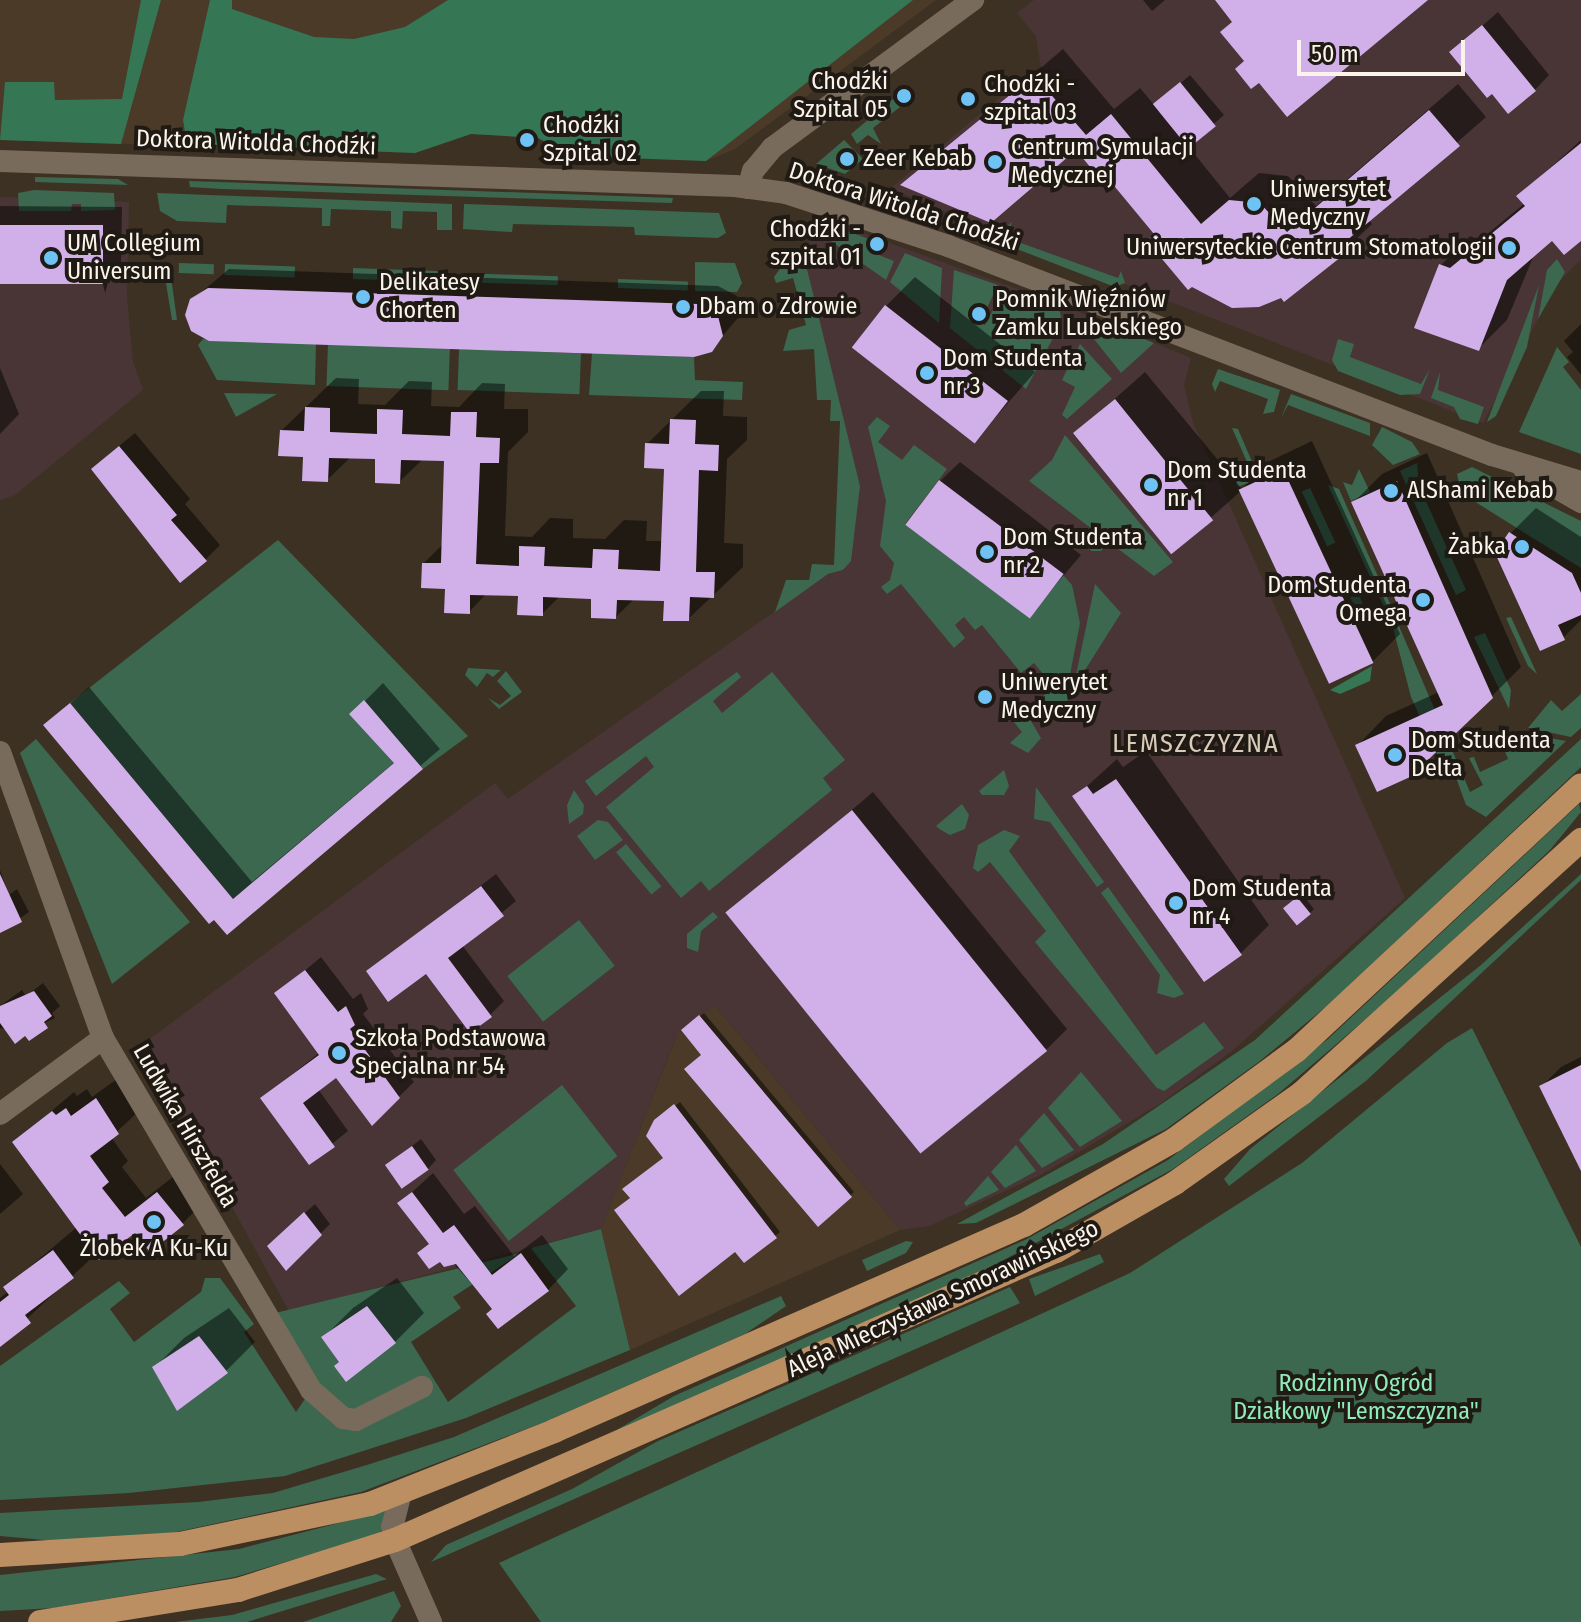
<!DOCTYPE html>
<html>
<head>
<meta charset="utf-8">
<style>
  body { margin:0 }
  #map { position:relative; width:1581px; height:1622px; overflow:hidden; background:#3d3124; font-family:"Fira Sans Condensed",sans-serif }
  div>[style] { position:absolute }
  .built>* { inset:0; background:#4a3a27 }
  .education>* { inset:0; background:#4a3536 }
  .green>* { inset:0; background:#3b684f; transform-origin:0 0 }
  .forest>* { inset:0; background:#357655 }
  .shadow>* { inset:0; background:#0007 }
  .building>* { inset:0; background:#d1b0e9; transform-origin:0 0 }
  .minor>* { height:22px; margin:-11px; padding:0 11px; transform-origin:11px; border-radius:11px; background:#796b5c }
  .major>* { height:24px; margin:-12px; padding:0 12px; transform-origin:12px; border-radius:12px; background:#bc8f63 }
  .dots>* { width:22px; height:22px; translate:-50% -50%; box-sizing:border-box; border:4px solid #201a14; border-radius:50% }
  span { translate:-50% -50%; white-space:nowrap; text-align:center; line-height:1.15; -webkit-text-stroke:8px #201a14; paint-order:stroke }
  .poi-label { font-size:24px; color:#fbf4eb }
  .right { translate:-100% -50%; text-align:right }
  .left { translate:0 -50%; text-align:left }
  .street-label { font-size:24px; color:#fbf4eb }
  .park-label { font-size:24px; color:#8eecb9 }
  .neighbourhood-label { font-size:26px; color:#d9caba; letter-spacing:2px }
  .scale { position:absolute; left:1297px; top:40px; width:168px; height:36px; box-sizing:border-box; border:4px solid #fbf4eb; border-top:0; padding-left:10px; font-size:24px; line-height:28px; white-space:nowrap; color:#fbf4eb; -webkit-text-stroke:6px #201a14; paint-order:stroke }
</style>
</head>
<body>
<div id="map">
  <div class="built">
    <i style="clip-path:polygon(0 0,936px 0,735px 149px,706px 161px,571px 156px,538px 138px,471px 134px,415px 153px,0 140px)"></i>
    <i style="clip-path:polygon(709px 998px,900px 1230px,630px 1350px,601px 1229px,677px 1035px,670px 1025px)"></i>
  </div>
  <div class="education">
    <i style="clip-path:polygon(1034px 0,1581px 0,1581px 259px,1556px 285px,1483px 423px,1006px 238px,891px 188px,1033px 70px,1043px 81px,1036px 36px,1017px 13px)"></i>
    <i style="clip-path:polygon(0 197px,129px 202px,127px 298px,133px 362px,143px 390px,15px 495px,0 500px)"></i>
    <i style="clip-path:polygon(811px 215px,1062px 305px,1191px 358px,1184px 385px,1193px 423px,1405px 898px,1232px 1051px,1161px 1103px,1042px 1174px,929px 1226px,900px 1230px,715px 1005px,677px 1034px,601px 1229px,289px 1311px,143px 1044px,495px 783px,508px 799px,828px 574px,844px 570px,860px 486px,807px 273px)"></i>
  </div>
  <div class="green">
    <i style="clip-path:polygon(893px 99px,900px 107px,873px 128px,881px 144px,868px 135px,857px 144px,851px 134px)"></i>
    <i style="clip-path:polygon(844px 140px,863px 159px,845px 174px,816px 164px)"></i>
    <i style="clip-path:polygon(793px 160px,835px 182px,825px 188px,804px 181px)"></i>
    <i style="clip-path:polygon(35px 177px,118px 179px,128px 185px,35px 182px)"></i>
    <i style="clip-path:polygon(189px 181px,564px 194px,673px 198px,672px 203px,222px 189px,190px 187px)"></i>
    <i style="clip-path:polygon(34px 190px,114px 193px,115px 210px,81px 211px,81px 204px,72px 204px,71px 211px,19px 211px,18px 193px)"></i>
    <i style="clip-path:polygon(157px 193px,452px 204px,452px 230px,437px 230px,437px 212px,403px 211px,402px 229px,391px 228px,391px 211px,331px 209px,330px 226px,322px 226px,322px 208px,227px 205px,226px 223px,177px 221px,160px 211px)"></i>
    <i style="clip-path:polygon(464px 204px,719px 213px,726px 233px,718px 238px,635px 235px,634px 227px,513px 224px,512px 232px,463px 229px)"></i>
    <i style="clip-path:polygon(1012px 222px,1007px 238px,1118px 278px,1121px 271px,1125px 283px,1115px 287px,991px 239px)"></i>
    <i style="clip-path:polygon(827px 224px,875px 241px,871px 252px,894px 261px,886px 280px,825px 237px)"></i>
    <i style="clip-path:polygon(905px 253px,942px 268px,939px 323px,890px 282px)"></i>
    <i style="clip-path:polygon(1557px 259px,1565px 272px,1538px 319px,1547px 270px)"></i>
    <i style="clip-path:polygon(695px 262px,735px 263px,742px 283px,737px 292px,695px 291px)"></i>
    <i style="left:179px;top:263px;width:35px;height:10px;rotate:2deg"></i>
    <i style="left:225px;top:264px;width:70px;height:11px;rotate:2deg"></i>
    <i style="clip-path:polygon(801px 265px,807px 269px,860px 486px,851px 561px,843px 570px,828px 574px,775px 612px,786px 580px,809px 580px,812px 564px,834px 565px,840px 421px,830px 421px,831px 400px,817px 400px,814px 349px,783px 351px,789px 330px,806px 325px,793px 278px,776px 283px,774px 277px,782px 266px)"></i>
    <i style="clip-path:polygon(353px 268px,437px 271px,451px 274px,450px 282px,353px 279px)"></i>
    <i style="clip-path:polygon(170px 270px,177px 320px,172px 320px,164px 271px)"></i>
    <i style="clip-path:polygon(954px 270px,998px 285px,986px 310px,974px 304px,968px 316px,985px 325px,1005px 288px,1059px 308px,1062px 321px,1026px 389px,950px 328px)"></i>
    <i style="left:462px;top:273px;width:96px;height:9px;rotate:2deg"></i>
    <i style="left:618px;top:279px;width:70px;height:9px;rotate:2deg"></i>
    <i style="clip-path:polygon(1539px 285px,1527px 347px,1496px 416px,1487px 422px)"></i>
    <i style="clip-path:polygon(1102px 321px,1154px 343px,1121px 373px,1090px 334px)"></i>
    <i style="clip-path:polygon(203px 339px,316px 343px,315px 385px,217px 380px,198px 345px)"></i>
    <i style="clip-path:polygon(1338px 339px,1354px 344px,1350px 357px,1421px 384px,1430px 369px,1420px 394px,1400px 395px,1338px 371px,1332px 360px)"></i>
    <i style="left:328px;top:343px;width:122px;height:43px;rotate:2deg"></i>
    <i style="clip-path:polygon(1080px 344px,1112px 379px,1067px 419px,1062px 415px,1075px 387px,1062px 380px)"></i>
    <i style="clip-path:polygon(1557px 347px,1569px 362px,1563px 367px,1581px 390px,1581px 454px,1519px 432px)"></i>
    <i style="left:459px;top:349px;width:122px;height:41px;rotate:2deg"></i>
    <i style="clip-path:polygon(592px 353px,694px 357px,695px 380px,743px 382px,742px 400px,589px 395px)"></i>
    <i style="clip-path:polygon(1218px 369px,1280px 390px,1274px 412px,1263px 414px,1268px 399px,1220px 381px,1215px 392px,1212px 384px)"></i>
    <i style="clip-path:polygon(1440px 372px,1438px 390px,1484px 407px,1478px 424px,1460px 419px,1454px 407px,1431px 398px)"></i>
    <i style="clip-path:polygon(224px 393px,277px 394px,236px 417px)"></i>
    <i style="clip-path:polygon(1291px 394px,1370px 423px,1370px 436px,1288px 405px,1281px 418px)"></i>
    <i style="clip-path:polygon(877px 417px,890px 426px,878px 442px,902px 460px,914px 445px,947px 469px,905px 524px,1030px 618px,1063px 575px,1072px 585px,1080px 623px,1067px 690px,1075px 693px,1065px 703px,1045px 701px,1042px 697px,1054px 687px,1034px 663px,1021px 673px,982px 625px,975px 630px,964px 617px,955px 625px,965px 638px,954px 648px,901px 584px,887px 594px,881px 587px,890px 580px,894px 563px,880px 546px,886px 501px,868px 427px)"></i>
    <i style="clip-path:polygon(1382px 427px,1412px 442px,1420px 454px,1393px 465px,1372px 445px)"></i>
    <i style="clip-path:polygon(1232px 428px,1238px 429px,1259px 478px,1238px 487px,1231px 470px,1247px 462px)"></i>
    <i style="clip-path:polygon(1065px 435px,1173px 562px,1154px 576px,1109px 542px,1101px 551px,1091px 551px,1088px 543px,1096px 532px,1029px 481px,1052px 460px)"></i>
    <i style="clip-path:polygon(1417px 463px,1419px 486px,1466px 590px,1456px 595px,1400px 471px)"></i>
    <i style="clip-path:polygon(1472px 467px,1581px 521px,1581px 568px,1461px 493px,1457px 474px)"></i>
    <i style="clip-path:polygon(1359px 469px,1370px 492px,1351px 501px,1343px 482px,1352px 485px)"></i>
    <i style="clip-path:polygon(1328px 485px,1339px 489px,1396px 617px,1389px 618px)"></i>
    <i style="left:1310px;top:488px;width:60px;height:9px;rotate:65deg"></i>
    <i style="clip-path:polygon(278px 540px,468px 736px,423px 769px,408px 751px,233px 899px,70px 703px)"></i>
    <i style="clip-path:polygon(1095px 584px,1121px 613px,1080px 678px,1076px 675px)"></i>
    <i style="left:1356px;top:588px;width:36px;height:9px;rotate:67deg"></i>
    <i style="clip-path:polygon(1511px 617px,1537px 674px,1528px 666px,1506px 618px)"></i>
    <i style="clip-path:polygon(1399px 626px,1470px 792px,1483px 785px,1469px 758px,1474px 757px,1480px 772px,1508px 759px,1502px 744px,1521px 733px,1566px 741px,1486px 817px,1466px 805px,1455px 775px,1448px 778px,1411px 697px,1393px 628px)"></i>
    <i style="clip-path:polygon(1485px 633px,1511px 690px,1509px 709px,1474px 637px)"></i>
    <i style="clip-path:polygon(468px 668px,501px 670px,493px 677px,487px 673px,477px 687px,465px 675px)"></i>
    <i style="clip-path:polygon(506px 671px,522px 692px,499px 709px,488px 698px,500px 705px,511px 696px,497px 681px)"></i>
    <i style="clip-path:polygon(737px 672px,741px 677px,713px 701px,722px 713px,772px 672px,845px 760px,823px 778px,832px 790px,709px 891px,701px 881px,681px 898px,606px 807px,654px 767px,646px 756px,596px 796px,585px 781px)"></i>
    <i style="clip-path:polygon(1581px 694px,1581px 728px,1571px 737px,1528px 728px,1551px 700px,1562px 711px)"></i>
    <i style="clip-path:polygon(1025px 711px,1041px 738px,1028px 753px,1010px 743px,1022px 732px,1013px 721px)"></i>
    <i style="clip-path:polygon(36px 739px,190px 922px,112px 984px,20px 753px)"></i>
    <i style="clip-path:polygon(1581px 739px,1581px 767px,1334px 1000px,1260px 1061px,1166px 1129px,976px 1223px,957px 1224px,1103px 1144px,1255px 1040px)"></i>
    <i style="clip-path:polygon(1004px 770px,1009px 786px,1004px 795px,982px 795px,979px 791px)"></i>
    <i style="clip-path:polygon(1036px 787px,1104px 882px,1097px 887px,1050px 822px,1034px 819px)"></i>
    <i style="clip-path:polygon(574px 790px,584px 805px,583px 814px,569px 824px,567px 805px)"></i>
    <i style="clip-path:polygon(962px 804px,969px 815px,965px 829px,950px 835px,941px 830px,936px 826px)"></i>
    <i style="clip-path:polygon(1579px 804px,1581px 812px,1550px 850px,1394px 995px,1278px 1094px,1173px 1169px,991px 1267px,610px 1434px,674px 1396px,1025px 1240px,1168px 1160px,1328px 1039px)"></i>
    <i style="clip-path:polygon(598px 820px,608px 822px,623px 840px,595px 860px,577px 836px)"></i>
    <i style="clip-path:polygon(1004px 830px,1020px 836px,1009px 851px,1156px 1055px,1204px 1022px,1224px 1048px,1164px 1091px,1157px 1088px,1035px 942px,1046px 931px,990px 862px,978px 872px,973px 868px,978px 845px)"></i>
    <i style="left:626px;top:844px;width:55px;height:13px;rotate:50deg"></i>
    <i style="clip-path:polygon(1581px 874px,1581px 880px,1367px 1080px,1229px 1186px,1224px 1179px,1250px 1149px,1481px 965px)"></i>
    <i style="clip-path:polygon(1108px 887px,1184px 994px,1174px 998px,1157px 993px,1160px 975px,1101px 893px)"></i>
    <i style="clip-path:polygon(713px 912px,718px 917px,701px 931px,698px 952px,687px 948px,687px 934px)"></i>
    <i style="left:579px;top:920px;width:58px;height:91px;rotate:52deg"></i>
    <i style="clip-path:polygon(1472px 1028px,1581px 1247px,1581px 1622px,541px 1622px,499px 1563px,1130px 1273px,1302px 1163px,1447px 1043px)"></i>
    <i style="clip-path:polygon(1081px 1072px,1122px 1121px,1080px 1147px,1048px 1108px)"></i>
    <i style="left:562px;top:1085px;width:90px;height:138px;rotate:52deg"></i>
    <i style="clip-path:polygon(1044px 1113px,1074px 1150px,1042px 1168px,1019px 1140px)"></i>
    <i style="clip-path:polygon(1016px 1145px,1036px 1171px,1005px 1188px,991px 1172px)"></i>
    <i style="clip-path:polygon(988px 1176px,999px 1190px,966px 1206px,964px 1203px)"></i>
    <i style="clip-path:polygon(601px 1229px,630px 1350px,466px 1418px,285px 1476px,129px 1493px,0 1500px,0 1366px,119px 1281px,130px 1293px,110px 1309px,134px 1342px,201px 1292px,205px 1278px,220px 1278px,254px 1324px,244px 1332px,296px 1412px,311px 1390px,267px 1315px,521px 1253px,453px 1297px,461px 1308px,411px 1342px,448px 1402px,576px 1306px,531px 1248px)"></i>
    <i style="clip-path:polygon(906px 1241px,913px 1242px,906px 1253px,867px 1271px,862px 1260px)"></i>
    <i style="clip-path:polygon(1100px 1254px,1104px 1262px,1035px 1296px,1029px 1279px)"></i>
    <i style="clip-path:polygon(1010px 1287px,1020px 1303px,431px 1562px,446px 1545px,572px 1489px,658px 1441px)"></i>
    <i style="clip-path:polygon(781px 1296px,786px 1306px,745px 1334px,547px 1421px,361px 1492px,167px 1534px,55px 1541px,0 1536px,0 1513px,198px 1502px,273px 1493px,370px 1464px,454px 1437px)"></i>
    <i style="clip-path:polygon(389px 1510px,380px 1534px,235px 1577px,54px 1608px,0 1611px,0 1575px,239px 1549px)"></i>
    <i style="clip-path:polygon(376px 1574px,387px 1579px,247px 1622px,175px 1622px,232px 1615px)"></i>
    <i style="clip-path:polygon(394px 1591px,401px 1606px,391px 1622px,303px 1622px)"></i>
  </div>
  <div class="forest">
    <i style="clip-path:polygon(141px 0,161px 0,121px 144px,0 140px,5px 82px,54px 82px,55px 100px,122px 99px)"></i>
    <i style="clip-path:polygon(210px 0,232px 0,232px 9px,314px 37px,354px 39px,405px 27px,448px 0,913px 0,706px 161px,571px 156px,538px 138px,471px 134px,415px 153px,187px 144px,183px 120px)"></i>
    <i style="clip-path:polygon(1372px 666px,1370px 681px,1340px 694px,1330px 690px)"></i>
  </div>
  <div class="shadow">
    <i style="clip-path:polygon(1143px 0,1165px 0,1152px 11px)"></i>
    <i style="clip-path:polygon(1498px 12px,1549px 75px,1535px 90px,1492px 91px,1452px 52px)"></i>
    <i style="clip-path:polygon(1063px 49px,1114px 109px,1140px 88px,1155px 106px,1190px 75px,1224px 115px,1188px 146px,1230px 198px,1259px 173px,1288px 176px,1316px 206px,1458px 84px,1486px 117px,1369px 220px,1372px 224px,1344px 251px,1284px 299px,1157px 234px,1101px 167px,1076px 148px,904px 185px)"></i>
    <i style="clip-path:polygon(1581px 140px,1581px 238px,1553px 238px,1534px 255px,1507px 320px,1478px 349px,1441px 265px,1470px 236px,1480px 240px,1525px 203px,1519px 196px)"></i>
    <i style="clip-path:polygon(0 206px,122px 207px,121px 263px,102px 282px,0 282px)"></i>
    <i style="clip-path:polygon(229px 269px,718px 286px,737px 296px,741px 314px,711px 350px,192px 300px)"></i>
    <i style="clip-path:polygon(915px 277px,1035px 372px,974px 442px,886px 306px)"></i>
    <i style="clip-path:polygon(1581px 324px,1581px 375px,1567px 357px,1573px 352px,1564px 341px)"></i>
    <i style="clip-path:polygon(0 368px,19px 414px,0 434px)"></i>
    <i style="clip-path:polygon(1145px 372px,1242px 489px,1270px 461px,1312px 441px,1400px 634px,1371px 663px,1241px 491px,1173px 551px,1076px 433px)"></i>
    <i style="clip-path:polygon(336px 378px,359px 379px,358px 404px,385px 405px,409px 381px,432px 382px,431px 406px,459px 407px,482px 383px,505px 384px,504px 409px,528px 409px,528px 432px,508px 452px,505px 536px,532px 537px,550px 518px,573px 519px,573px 538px,605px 539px,624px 520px,647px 521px,646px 541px,663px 541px,666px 467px,647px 444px,701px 391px,724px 391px,723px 416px,747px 417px,747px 440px,727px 459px,724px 543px,743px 544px,743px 567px,688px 619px,666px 600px,634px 599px,616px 617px,593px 597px,560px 596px,542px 614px,520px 594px,487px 593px,469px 612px,424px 563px,443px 544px,446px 459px,423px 459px,399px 482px,378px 458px,351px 457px,327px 480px,281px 431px)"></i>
    <i style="clip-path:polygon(135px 433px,190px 499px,185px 504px,220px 545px,205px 560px,108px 455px)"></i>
    <i style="clip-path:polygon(1427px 453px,1521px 667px,1492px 696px,1357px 746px,1386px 716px,1439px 692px,1353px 503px,1382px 474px)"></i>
    <i style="clip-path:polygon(960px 462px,1081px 555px,1029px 616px,940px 481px)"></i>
    <i style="clip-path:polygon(1536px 508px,1581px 537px,1581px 620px,1563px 638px,1511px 533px)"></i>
    <i style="clip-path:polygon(383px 683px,440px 749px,227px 932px,46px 725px,89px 687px,252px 882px,395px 762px,352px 714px)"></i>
    <i style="clip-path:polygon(1146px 751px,1269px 925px,1240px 954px,1075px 797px,1117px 759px,1123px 767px)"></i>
    <i style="clip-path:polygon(873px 792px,1067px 1029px,1047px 1049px,729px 914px)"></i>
    <i style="clip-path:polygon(0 870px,9px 895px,17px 889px,29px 912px,0 932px)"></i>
    <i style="clip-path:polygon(496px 874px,516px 901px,462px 945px,504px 1001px,490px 1015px,427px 971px,369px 971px)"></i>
    <i style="clip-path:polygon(1302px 894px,1314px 909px,1310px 913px,1286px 908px)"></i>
    <i style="clip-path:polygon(321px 957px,353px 999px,361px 993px,368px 1009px,363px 1014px,414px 1082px,372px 1123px,337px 1076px,318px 1089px,348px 1131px,310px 1162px,262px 1098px,319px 1053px,277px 994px)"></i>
    <i style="clip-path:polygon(43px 983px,60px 1006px,52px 1013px,55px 1018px,25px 1033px,0 1028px,0 1006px,22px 990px,26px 996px)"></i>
    <i style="clip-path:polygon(704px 1013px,854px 1192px,818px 1224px,687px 1026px)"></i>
    <i style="clip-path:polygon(1581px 1057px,1581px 1144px,1541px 1087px,1561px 1067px)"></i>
    <i style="clip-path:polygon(117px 1079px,138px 1112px,111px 1137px,128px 1161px,122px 1167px,146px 1198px,178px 1173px,202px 1204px,182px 1224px,135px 1230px,97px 1253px,0 1344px,0 1298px,9px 1291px,6px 1287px,77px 1227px,15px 1142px,74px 1092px,77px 1096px,87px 1089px,92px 1097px)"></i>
    <i style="clip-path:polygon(680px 1102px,780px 1232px,745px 1261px,735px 1249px,632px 1198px,665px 1158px,655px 1122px)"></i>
    <i style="clip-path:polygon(421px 1139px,436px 1160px,428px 1169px,387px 1165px)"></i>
    <i style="clip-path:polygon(0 1164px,23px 1194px,0 1214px)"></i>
    <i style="clip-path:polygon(433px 1173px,464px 1214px,475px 1206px,514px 1256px,542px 1235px,568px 1269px,548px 1290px,494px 1309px,400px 1203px)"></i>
    <i style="clip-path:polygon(315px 1204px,330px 1224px,286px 1268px,279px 1236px)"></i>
    <i style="clip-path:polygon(397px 1278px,424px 1313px,395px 1342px,342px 1361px,324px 1337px,353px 1308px)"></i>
    <i style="clip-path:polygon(229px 1308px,255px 1342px,226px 1371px,155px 1367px,184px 1338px)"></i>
  </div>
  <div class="building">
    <i style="clip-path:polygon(1215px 0,1428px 0,1287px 117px,1259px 83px,1251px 89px,1235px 69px,1244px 61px,1220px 32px,1232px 22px)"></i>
    <i style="clip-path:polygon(1482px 25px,1536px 91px,1508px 114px,1492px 94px,1487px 98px,1449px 52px)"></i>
    <i style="clip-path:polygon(1034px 75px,1086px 135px,1111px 114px,1201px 224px,1229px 200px,1260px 203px,1287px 232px,1429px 110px,1460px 146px,1340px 246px,1346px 253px,1284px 302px,1281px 298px,1259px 307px,1232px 308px,1192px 287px,1188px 290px,1147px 241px,1154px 234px,1101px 170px,1096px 174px,1076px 150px,991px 223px,900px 185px)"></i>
    <i style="left:1180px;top:82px;width:57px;height:35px;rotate:51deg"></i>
    <i style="clip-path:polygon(1581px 143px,1581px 241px,1564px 255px,1552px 241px,1507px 280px,1479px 351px,1414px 328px,1439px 264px,1450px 268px,1525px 206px,1516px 196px)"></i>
    <i style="left:0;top:225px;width:103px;height:59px"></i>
    <i style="clip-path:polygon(208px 288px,698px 304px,718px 316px,723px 336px,712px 352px,694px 357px,209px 341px,191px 331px,185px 315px,190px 299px)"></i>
    <i style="left:885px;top:305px;width:156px;height:54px;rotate:38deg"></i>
    <i style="left:1115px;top:399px;width:156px;height:54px;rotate:51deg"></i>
    <i style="clip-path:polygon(305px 407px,330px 408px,330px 432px,377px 434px,377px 409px,403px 410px,402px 434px,450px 436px,451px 412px,477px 412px,476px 437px,500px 438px,499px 463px,480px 463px,476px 564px,519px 566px,519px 546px,545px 547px,544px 566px,592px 568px,593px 549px,619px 550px,618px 569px,660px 571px,664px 469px,644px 468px,645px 443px,669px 444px,670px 419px,696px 420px,695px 444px,719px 445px,718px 471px,699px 470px,696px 572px,715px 572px,714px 598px,690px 597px,689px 621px,663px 621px,664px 601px,617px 600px,616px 619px,591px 618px,591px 599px,543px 597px,543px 616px,517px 615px,518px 596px,470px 595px,470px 614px,444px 613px,445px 589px,421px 588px,422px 563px,441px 563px,444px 461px,401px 460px,400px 484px,375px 483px,375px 459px,329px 458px,328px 482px,302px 481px,303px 457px,278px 456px,280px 430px,304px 431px)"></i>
    <i style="clip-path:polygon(119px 446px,177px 515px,171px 520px,207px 561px,180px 583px,91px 469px)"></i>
    <i style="left:1283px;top:469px;width:214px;height:49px;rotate:65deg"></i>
    <i style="left:939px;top:480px;width:156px;height:56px;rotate:37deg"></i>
    <i style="clip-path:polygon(1397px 481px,1493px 698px,1410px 777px,1377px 792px,1355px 745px,1443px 705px,1351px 502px)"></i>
    <i style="clip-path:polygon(1509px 532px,1572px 573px,1581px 593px,1581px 615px,1558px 625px,1565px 640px,1540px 651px,1495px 553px)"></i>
    <i style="clip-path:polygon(364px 700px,423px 769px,227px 935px,214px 920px,209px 924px,43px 725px,70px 703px,233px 899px,394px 763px,349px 714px)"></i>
    <i style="clip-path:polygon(1116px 779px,1242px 955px,1204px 982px,1072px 796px,1087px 786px,1093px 794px)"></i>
    <i style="left:852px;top:810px;width:310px;height:163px;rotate:51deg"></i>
    <i style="clip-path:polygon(0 874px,22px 922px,0 933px)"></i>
    <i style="clip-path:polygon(481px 886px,504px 916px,448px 958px,492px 1017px,470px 1033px,426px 974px,388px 1002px,366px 971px)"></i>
    <i style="left:1297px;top:897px;width:22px;height:18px;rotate:51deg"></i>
    <i style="clip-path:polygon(305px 970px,338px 1012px,346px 1006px,355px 1025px,350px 1029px,400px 1098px,372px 1126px,336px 1078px,303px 1103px,335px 1147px,309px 1165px,260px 1098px,319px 1055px,274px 993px)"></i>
    <i style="clip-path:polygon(34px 991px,52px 1016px,44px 1022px,48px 1028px,29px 1041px,25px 1036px,15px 1044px,0 1023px,0 1006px)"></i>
    <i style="clip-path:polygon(699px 1015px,852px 1197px,818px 1227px,684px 1069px,701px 1055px,681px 1030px)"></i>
    <i style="clip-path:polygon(1581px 1065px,1581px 1171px,1539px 1086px)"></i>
    <i style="clip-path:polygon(96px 1098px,119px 1134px,90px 1156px,109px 1182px,102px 1188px,125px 1217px,157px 1192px,184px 1225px,150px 1252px,135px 1233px,99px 1260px,12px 1142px,52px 1111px,56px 1115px,66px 1108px,71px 1116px)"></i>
    <i style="clip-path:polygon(674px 1104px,777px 1238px,744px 1263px,735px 1252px,679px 1296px,614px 1210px,630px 1198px,622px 1189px,663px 1158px,646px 1136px,654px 1120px)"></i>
    <i style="left:412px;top:1146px;width:29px;height:33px;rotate:55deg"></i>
    <i style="clip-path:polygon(412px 1192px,443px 1233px,454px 1225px,492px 1275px,521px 1253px,549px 1291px,498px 1329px,486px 1314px,492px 1309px,456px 1264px,444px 1267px,440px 1262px,429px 1269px,417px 1253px,429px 1244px,397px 1203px)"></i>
    <i style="clip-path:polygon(304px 1212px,322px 1235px,286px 1271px,267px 1246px)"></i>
    <i style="clip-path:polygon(53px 1250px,74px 1278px,25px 1315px,31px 1323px,0 1347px,0 1302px,9px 1295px,3px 1287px)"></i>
    <i style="clip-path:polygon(367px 1306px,396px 1343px,346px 1382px,334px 1366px,339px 1362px,321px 1337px)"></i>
    <i style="clip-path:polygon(199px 1336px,228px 1373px,177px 1411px,152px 1367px)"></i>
  </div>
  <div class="minor">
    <i style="left:0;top:161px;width:735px;rotate:1.95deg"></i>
    <i style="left:735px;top:186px;width:51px;rotate:7.8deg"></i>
    <i style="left:786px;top:193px;width:170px;rotate:18.1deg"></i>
    <i style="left:948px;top:246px;width:583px;rotate:21.02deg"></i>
    <i style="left:1492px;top:455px;width:93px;rotate:16.9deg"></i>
    <i style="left:748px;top:188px;width:18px;rotate:-74deg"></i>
    <i style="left:753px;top:171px;width:30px;rotate:-50deg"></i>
    <i style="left:772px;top:148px;width:250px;rotate:-36.4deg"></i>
    <i style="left:1524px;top:469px;width:66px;rotate:30.1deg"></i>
    <i style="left:0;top:752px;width:304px;rotate:70.2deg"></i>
    <i style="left:103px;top:1038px;width:409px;rotate:59.4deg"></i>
    <i style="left:311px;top:1390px;width:43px;rotate:41.2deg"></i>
    <i style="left:343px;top:1418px;width:13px;rotate:9deg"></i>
    <i style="left:356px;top:1420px;width:74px;rotate:-26.6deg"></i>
    <i style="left:0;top:1114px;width:128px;rotate:-36.4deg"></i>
    <i style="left:401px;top:1492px;width:36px;rotate:104deg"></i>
    <i style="left:392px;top:1527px;width:13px;rotate:77deg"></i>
    <i style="left:395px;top:1540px;width:90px;rotate:66.3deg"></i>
  </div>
  <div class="major">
    <i style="left:0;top:1555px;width:180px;rotate:-3.5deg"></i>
    <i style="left:180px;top:1544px;width:194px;rotate:-11.9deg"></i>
    <i style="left:370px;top:1504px;width:198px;rotate:-21.6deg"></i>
    <i style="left:554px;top:1431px;width:513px;rotate:-23.67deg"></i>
    <i style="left:1024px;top:1225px;width:172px;rotate:-29.5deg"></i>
    <i style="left:1174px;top:1140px;width:152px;rotate:-36.2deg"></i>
    <i style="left:1297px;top:1050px;width:388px;rotate:-43deg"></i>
    <i style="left:40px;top:1622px;width:201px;rotate:-9.2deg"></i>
    <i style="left:238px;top:1590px;width:165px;rotate:-17.7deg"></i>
    <i style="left:395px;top:1540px;width:721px;rotate:-23.62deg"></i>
    <i style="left:1056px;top:1251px;width:137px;rotate:-29.7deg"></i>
    <i style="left:1175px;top:1183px;width:156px;rotate:-35.3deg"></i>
    <i style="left:1302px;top:1093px;width:377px;rotate:-42.2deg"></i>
  </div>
  <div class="dots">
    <i style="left:904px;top:96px;background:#6fc2f4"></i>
    <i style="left:968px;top:99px;background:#6fc2f4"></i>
    <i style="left:527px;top:140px;background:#6fc2f4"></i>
    <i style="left:847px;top:159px;background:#6fc2f4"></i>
    <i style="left:995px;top:162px;background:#6fc2f4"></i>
    <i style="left:1254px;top:204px;background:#6fc2f4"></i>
    <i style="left:877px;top:244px;background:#6fc2f4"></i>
    <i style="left:1509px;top:248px;background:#6fc2f4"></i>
    <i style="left:51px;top:258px;background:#6fc2f4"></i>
    <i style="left:363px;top:297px;background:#6fc2f4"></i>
    <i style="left:683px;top:307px;background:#6fc2f4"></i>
    <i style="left:979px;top:314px;background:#6fc2f4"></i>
    <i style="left:927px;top:373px;background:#6fc2f4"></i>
    <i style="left:1151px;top:485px;background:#6fc2f4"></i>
    <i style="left:1391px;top:491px;background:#6fc2f4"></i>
    <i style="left:1522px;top:547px;background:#6fc2f4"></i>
    <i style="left:987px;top:552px;background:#6fc2f4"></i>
    <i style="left:1423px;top:600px;background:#6fc2f4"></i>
    <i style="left:985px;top:697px;background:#6fc2f4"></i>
    <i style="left:1395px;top:755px;background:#6fc2f4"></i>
    <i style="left:1176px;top:903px;background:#6fc2f4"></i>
    <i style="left:339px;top:1053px;background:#6fc2f4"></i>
    <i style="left:154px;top:1222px;background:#6fc2f4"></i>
  </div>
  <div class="poi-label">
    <span class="right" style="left:888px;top:96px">Chodźki<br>Szpital 05</span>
    <span class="left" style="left:984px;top:99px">Chodźki -<br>szpital 03</span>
    <span class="left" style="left:543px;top:140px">Chodźki<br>Szpital 02</span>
    <span class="left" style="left:1011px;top:162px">Centrum Symulacji<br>Medycznej</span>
    <span class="left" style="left:863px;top:159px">Zeer Kebab</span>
    <span class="left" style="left:1270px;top:204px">Uniwersytet<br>Medyczny</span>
    <span class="right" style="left:861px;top:244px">Chodźki -<br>szpital 01</span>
    <span class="left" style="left:67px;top:258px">UM Collegium<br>Universum</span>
    <span class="right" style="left:1493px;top:248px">Uniwersyteckie Centrum Stomatologii</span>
    <span class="left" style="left:379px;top:297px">Delikatesy<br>Chorten</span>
    <span class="left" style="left:995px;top:314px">Pomnik Więźniów<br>Zamku Lubelskiego</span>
    <span class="left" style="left:699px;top:307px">Dbam o Zdrowie</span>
    <span class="left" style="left:943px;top:373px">Dom Studenta<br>nr 3</span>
    <span class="left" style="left:1167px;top:485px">Dom Studenta<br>nr 1</span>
    <span class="left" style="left:1407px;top:491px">AlShami Kebab</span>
    <span class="left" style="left:1003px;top:552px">Dom Studenta<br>nr 2</span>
    <span class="right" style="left:1506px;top:547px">Żabka</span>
    <span class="right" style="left:1407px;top:600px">Dom Studenta<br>Omega</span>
    <span class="left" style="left:1001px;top:697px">Uniwerytet<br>Medyczny</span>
    <span class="left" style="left:1411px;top:755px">Dom Studenta<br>Delta</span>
    <span class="left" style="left:1192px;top:903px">Dom Studenta<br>nr 4</span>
    <span class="left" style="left:355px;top:1053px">Szkoła Podstawowa<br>Specjalna nr 54</span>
    <span style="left:154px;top:1249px">Żlobek A Ku-Ku</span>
  </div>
  <div class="street-label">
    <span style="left:256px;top:143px;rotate:2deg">Doktora Witolda Chodźki</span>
    <span style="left:904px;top:207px;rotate:18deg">Doktora Witolda Chodźki</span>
    <span style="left:185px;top:1126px;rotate:60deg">Ludwika Hirszfelda</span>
    <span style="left:943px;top:1299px;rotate:-25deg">Aleja Mieczysława Smorawińskiego</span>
  </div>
  <div class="park-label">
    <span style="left:1356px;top:1398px">Rodzinny Ogród<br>Działkowy "Lemszczyzna"</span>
  </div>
  <div class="neighbourhood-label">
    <span style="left:1196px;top:744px">LEMSZCZYZNA</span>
  </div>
  <div class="scale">50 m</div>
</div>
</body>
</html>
